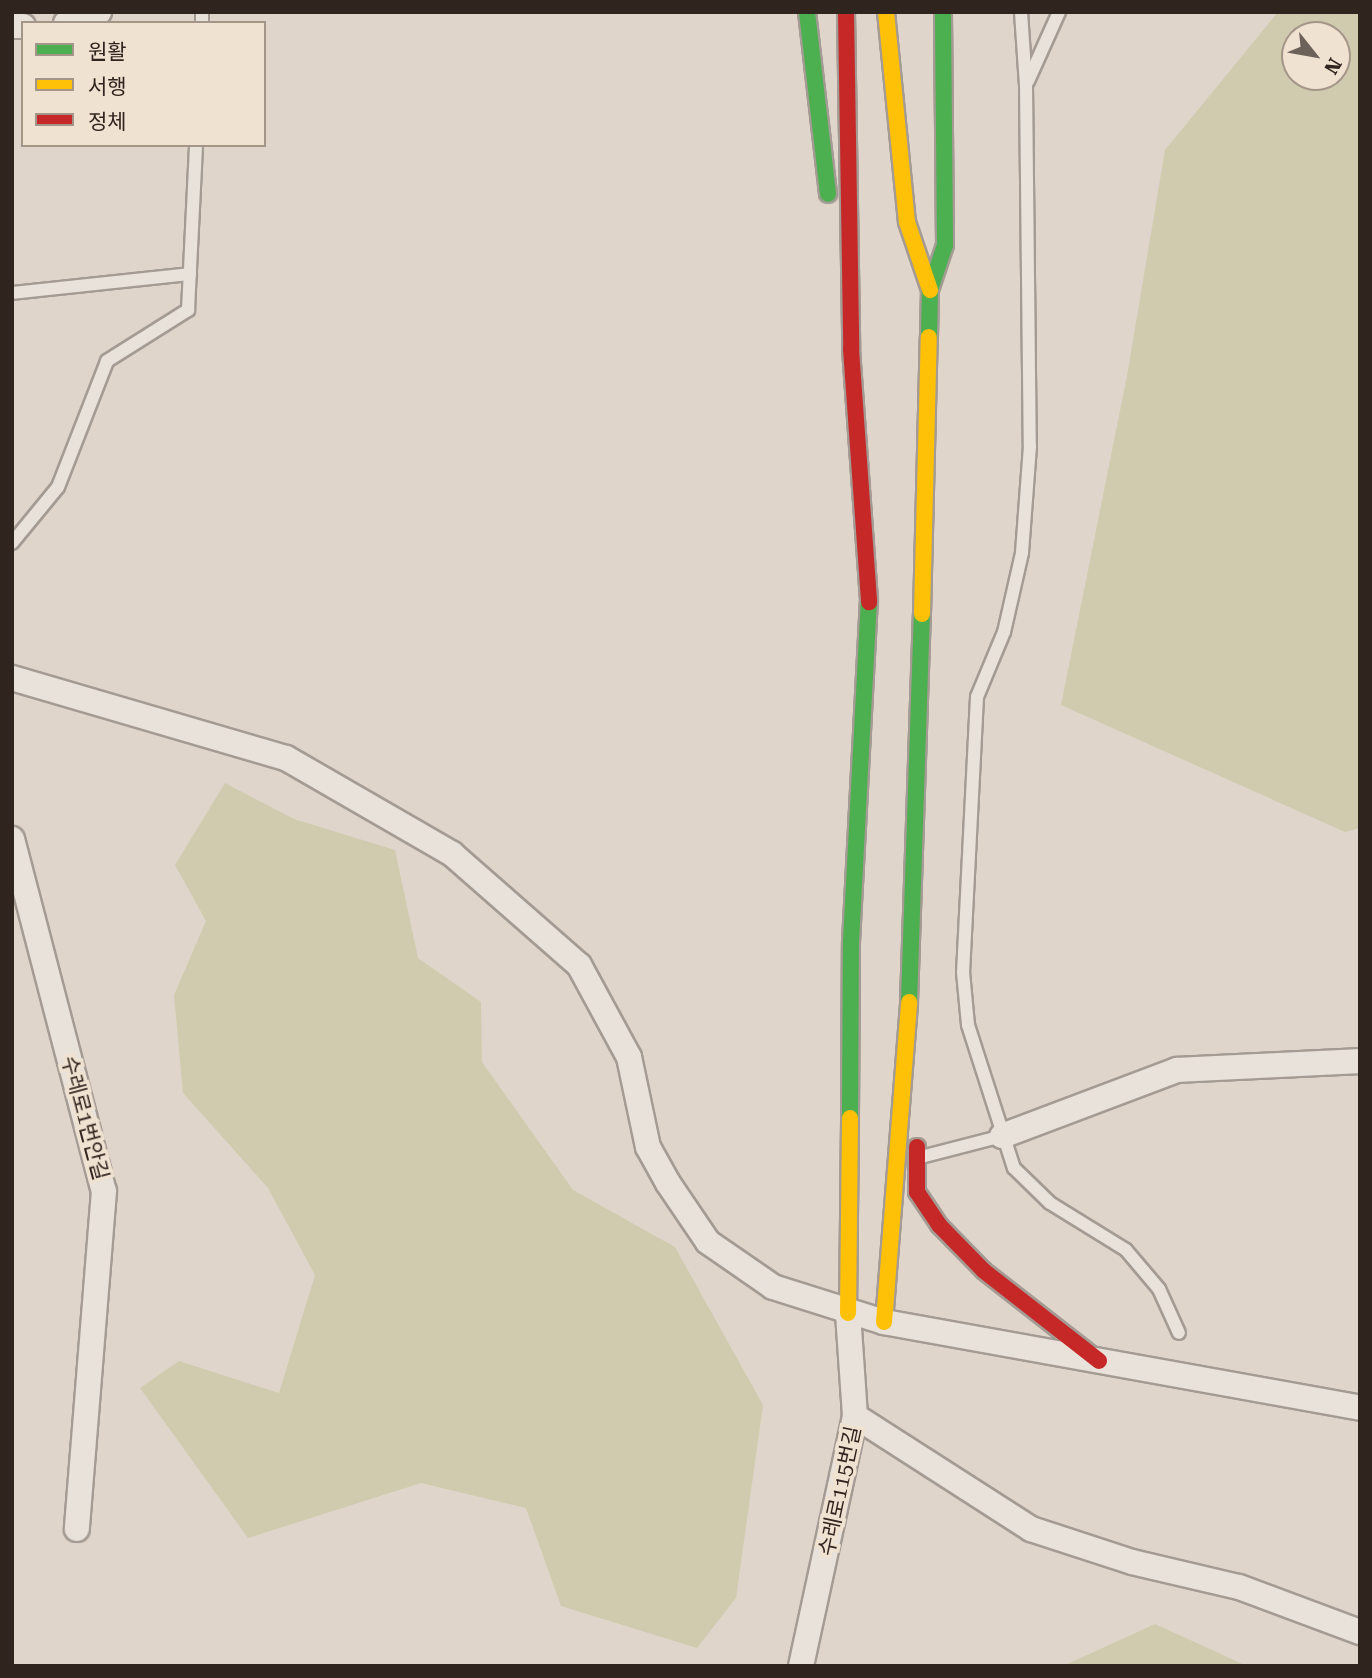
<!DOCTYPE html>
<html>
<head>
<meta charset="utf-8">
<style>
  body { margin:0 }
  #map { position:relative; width:1372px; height:1678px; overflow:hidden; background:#dfd5ca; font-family:"Roboto Serif","Noto Sans KR",serif }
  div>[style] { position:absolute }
  .green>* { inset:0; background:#d0cbae }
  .roads { filter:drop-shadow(2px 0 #a49b94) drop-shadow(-2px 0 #a49b94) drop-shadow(0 2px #a49b94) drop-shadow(0 -2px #a49b94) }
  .lane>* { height:12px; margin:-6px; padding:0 6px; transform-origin:6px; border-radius:6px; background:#e8e2db }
  .street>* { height:24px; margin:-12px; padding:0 12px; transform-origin:12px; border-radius:12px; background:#e8e2db }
  .fast>* { height:16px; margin:-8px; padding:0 8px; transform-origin:8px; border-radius:8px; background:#4caf50 }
  .slow>* { height:16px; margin:-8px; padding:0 8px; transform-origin:8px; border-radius:8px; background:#ffc107 }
  .jam>* { height:16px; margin:-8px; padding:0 8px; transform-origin:8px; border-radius:8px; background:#c62828 }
  span { translate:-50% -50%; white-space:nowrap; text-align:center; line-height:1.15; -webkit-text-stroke:7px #efe2d0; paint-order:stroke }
  .street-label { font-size:21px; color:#30241e }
  .frame { position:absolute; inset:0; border:14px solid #30241e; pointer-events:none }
  .legend { position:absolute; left:21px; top:21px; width:245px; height:126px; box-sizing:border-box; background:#efe2d0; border:2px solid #a39689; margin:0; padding:9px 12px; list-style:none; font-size:21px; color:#30241e }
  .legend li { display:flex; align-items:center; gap:14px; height:35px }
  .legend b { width:35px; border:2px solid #a39689 }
  .north { position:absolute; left:1281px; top:21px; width:70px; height:70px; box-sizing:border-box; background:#efe2d0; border:2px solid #a39689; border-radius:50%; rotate:121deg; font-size:19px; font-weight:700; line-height:28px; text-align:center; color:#30241e }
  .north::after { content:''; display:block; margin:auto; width:24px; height:32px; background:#6d625a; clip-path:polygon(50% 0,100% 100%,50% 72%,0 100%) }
</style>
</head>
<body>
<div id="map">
  <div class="green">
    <i style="clip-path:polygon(evenodd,1278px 12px,1360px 12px,1360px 828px,1345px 832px,1061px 705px,1127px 376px,1165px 150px,1278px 12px,1295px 35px,1337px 35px,1337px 77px,1295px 77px,1295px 35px)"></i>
    <i style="clip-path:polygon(225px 783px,294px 819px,395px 850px,418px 958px,481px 1002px,482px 1062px,573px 1190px,675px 1247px,763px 1405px,736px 1598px,697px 1648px,561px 1606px,526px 1508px,421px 1483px,248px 1538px,140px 1388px,179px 1361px,279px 1393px,315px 1275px,268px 1188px,183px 1093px,174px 995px,206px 921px,175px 865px)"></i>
    <i style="clip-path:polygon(1155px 1624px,1247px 1666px,1063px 1666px)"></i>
  </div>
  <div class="roads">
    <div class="lane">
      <i style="left:1021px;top:12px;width:73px;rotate:86.1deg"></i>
      <i style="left:1026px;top:85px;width:361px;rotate:89.4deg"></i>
      <i style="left:1030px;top:446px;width:107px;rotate:94.3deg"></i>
      <i style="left:1022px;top:553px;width:81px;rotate:102.8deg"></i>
      <i style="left:1004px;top:632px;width:70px;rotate:112.6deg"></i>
      <i style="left:977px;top:697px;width:275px;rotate:92.9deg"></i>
      <i style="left:963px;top:972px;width:53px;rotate:84.6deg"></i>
      <i style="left:968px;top:1025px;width:150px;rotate:72.2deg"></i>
      <i style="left:1014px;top:1168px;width:50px;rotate:44.2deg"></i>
      <i style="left:1050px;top:1203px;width:89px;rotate:31.7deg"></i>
      <i style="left:1126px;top:1250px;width:51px;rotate:49.8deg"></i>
      <i style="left:1159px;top:1289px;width:48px;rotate:65.6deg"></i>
      <i style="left:202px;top:23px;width:11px;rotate:-90deg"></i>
      <i style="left:1028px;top:81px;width:76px;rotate:-65.8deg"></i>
      <i style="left:12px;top:293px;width:179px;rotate:-6.1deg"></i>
      <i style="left:12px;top:543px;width:72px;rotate:-50.6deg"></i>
      <i style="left:58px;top:487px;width:135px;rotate:-68.7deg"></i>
      <i style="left:107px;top:361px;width:96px;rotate:-32.2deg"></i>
      <i style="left:188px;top:310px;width:165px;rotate:-87.2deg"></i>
      <i style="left:921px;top:1157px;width:84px;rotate:-14.5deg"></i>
    </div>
    <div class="street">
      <i style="left:66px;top:23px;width:27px;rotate:-4deg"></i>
      <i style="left:93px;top:21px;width:11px;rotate:-56deg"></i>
      <i style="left:12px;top:26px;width:11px"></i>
      <i style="left:12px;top:678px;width:285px;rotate:16.3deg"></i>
      <i style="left:286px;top:758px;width:192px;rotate:30deg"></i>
      <i style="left:452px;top:854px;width:169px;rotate:41.2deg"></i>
      <i style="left:579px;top:965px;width:105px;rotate:61.5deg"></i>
      <i style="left:629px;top:1057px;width:92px;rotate:78.1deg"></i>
      <i style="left:648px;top:1147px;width:41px;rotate:60.9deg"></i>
      <i style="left:668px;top:1183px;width:71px;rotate:55.9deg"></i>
      <i style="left:708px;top:1242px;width:79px;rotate:34.7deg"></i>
      <i style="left:773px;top:1287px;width:116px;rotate:17.5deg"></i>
      <i style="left:884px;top:1322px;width:484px;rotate:10.2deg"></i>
      <i style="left:12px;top:839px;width:364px;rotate:75.4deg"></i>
      <i style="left:104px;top:1191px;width:339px;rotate:94.6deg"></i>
      <i style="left:1002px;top:1136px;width:187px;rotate:-20.7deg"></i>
      <i style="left:1177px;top:1070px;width:183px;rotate:-2.8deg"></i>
      <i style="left:855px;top:1416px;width:209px;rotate:32.7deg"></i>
      <i style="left:1031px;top:1529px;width:106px;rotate:18.1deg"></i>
      <i style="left:1132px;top:1562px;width:110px;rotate:13.2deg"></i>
      <i style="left:1239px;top:1587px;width:129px;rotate:20.4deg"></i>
      <i style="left:801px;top:1666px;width:256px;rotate:-77.8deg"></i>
      <i style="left:855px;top:1416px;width:103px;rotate:-93.9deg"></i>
    </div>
    <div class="fast">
      <i style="left:807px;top:12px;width:183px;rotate:83.4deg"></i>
      <i style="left:929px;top:337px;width:47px;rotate:-88.8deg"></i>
      <i style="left:930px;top:290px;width:47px;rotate:-71.6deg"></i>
      <i style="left:945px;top:245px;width:233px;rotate:-90.5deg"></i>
      <i style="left:909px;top:1002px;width:388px;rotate:-88.1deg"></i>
      <i style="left:850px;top:1118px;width:176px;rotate:-89.7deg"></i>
      <i style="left:851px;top:942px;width:340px;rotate:-87deg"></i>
    </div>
    <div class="slow">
      <i style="left:886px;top:12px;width:211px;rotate:84.3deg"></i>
      <i style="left:907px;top:222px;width:72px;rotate:71.3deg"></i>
      <i style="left:922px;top:614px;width:277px;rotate:-88.6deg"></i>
      <i style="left:848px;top:1313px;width:195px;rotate:-89.4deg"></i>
      <i style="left:884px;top:1322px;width:321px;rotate:-85.5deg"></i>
    </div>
    <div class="jam">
      <i style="left:846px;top:12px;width:337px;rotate:89.1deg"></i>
      <i style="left:851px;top:349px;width:254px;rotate:85.9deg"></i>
      <i style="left:917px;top:1147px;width:45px;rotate:90deg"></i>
      <i style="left:917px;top:1192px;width:40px;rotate:56deg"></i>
      <i style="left:939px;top:1225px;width:64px;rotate:45.6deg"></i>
      <i style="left:984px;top:1271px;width:146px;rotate:38deg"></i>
    </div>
  </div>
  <div class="street-label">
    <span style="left:85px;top:1118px;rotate:75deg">수레로1번안길</span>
    <span style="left:840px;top:1491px;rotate:-78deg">수레로115번길</span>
  </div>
  <div class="frame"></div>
  <ul class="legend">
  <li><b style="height:9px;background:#4caf50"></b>원활</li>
  <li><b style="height:9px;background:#ffc107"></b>서행</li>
  <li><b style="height:9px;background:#c62828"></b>정체</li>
  </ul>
  <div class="north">N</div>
</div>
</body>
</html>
